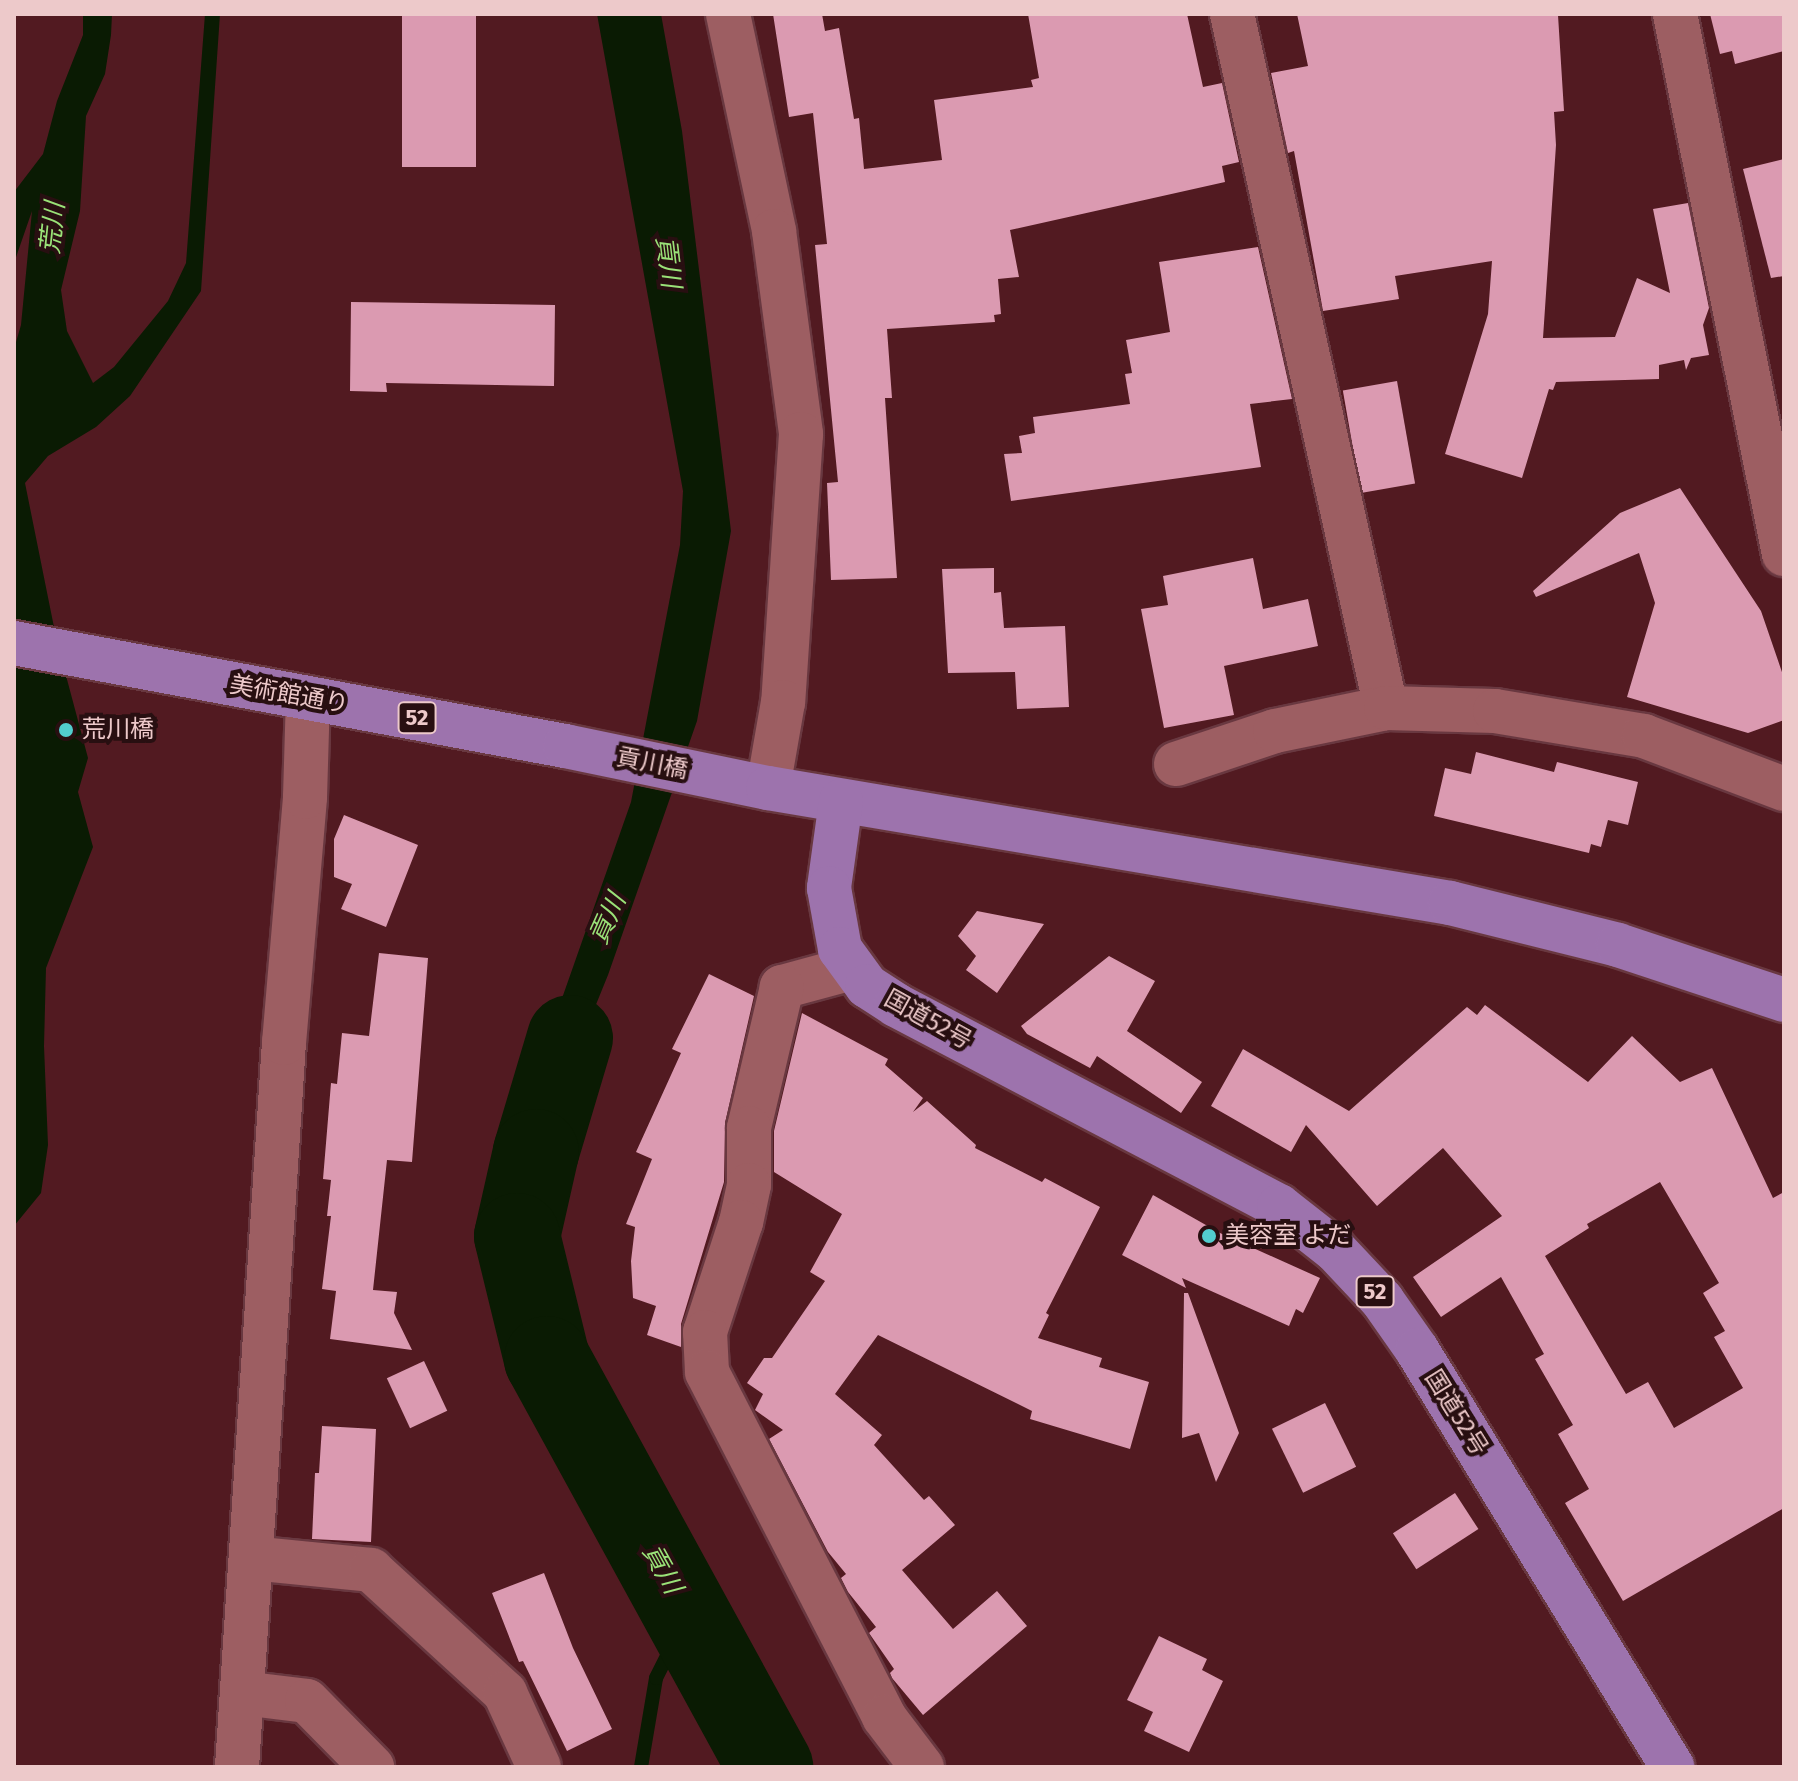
<!DOCTYPE html>
<html>
<head>
<meta charset="utf-8">
<style>
  body { margin:0 }
  #map { position:relative; width:1798px; height:1781px; overflow:hidden; background:#521a21; font-family:"Fira Sans","Noto Sans JP",sans-serif }
  div>[style] { position:absolute }
  .water>* { inset:0; background:#0a1b03 }
  .stream>* { height:14px; margin:-7px; padding:0 7px; transform-origin:7px; border-radius:7px; background:#0a1b03 }
  .river>* { height:86px; margin:-43px; padding:0 43px; transform-origin:43px; border-radius:43px; background:#0a1b03 }
  .building>* { inset:0; background:#db9ab1; transform-origin:0 0 }
  .roads { filter:drop-shadow(2px 0 #693840) drop-shadow(-2px 0 #693840) drop-shadow(0 2px #693840) drop-shadow(0 -2px #693840) }
  .street>* { height:44px; margin:-22px; padding:0 22px; transform-origin:22px; border-radius:22px; background:#9d5e62 }
  .secondary>* { height:44px; margin:-22px; padding:0 22px; transform-origin:22px; border-radius:22px; background:#9d5e62 }
  .highway>* { height:44px; margin:-22px; padding:0 22px; transform-origin:22px; border-radius:22px; background:#9d73ad }
  .dots>* { width:22px; height:22px; translate:-50% -50%; box-sizing:border-box; border:4px solid #280f11; border-radius:50% }
  span { translate:-50% -50%; white-space:nowrap; text-align:center; line-height:1.15; -webkit-text-stroke:8px #280f11; paint-order:stroke }
  .shield-label span { padding:2px 6px; background:#280f11; border:2px solid; border-radius:6px; -webkit-text-stroke-width:0 }
  .shield-label { font-size:22px; color:#edc9ca; font-weight:700 }
  .street-label { font-size:24px; color:#edc9ca }
  .poi-label { font-size:24px; color:#edc9ca }
  .left { translate:0 -50%; text-align:left }
  .water-label { font-size:26px; color:#9ae278; font-style:italic }
  .frame { position:absolute; inset:0; border:16px solid #edc9ca; pointer-events:none }
</style>
</head>
<body>
<div id="map">
  <div class="water">
    <i style="clip-path:polygon(83px 14px,112px 14px,111px 35px,105px 74px,86px 116px,80px 211px,61px 290px,67px 331px,93px 383px,114px 367px,168px 301px,186px 263px,205px 14px,220px 14px,201px 291px,130px 396px,96px 427px,48px 456px,25px 483px,57px 642px,88px 758px,78px 792px,93px 847px,46px 968px,44px 1046px,48px 1145px,41px 1193px,14px 1226px,14px 349px,21px 325px,32px 211px,14px 263px,14px 192px,43px 154px,57px 101px,83px 35px)"></i>
    <i style="clip-path:polygon(597px 14px,661px 14px,682px 131px,731px 531px,697px 721px,608px 975px,536px 1152px,553px 1024px,631px 802px,680px 545px,683px 491px)"></i>
  </div>
  <div class="stream">
    <i style="left:641px;top:1767px;width:90px;rotate:-80.4deg"></i>
    <i style="left:656px;top:1678px;width:69px;rotate:-63.4deg"></i>
  </div>
  <div class="river">
    <i style="left:570px;top:1038px;width:119px;rotate:106.6deg"></i>
    <i style="left:536px;top:1152px;width:86px;rotate:102.7deg"></i>
    <i style="left:517px;top:1236px;width:127px;rotate:76.3deg"></i>
    <i style="left:547px;top:1359px;width:465px;rotate:61.3deg"></i>
  </div>
  <div class="building">
    <i style="left:402px;top:14px;width:74px;height:153px"></i>
    <i style="clip-path:polygon(773px 14px,822px 14px,825px 31px,839px 28px,854px 119px,859px 118px,864px 169px,942px 160px,934px 100px,1033px 87px,1031px 80px,1039px 78px,1028px 14px,1187px 14px,1203px 87px,1222px 83px,1239px 162px,1222px 166px,1225px 182px,1010px 230px,1019px 277px,998px 279px,1001px 314px,994px 315px,995px 322px,887px 329px,892px 398px,885px 398px,897px 578px,831px 580px,827px 483px,838px 482px,815px 245px,827px 244px,813px 113px,789px 117px)"></i>
    <i style="clip-path:polygon(1297px 14px,1558px 15px,1564px 111px,1554px 112px,1556px 145px,1543px 338px,1615px 337px,1637px 278px,1670px 293px,1653px 209px,1688px 203px,1709px 308px,1703px 325px,1709px 355px,1691px 358px,1686px 370px,1684px 360px,1659px 365px,1659px 379px,1556px 382px,1553px 390px,1549px 389px,1522px 478px,1445px 454px,1488px 314px,1492px 261px,1395px 276px,1399px 299px,1323px 311px,1294px 151px,1288px 153px,1271px 73px,1308px 66px)"></i>
    <i style="clip-path:polygon(1710px 14px,1784px 14px,1784px 51px,1735px 64px,1732px 51px,1720px 54px)"></i>
    <i style="clip-path:polygon(1784px 159px,1784px 276px,1771px 278px,1743px 169px)"></i>
    <i style="clip-path:polygon(1258px 247px,1292px 399px,1250px 404px,1261px 467px,1011px 501px,1004px 454px,1022px 453px,1019px 436px,1035px 433px,1033px 417px,1130px 404px,1125px 374px,1132px 373px,1126px 340px,1170px 332px,1159px 262px)"></i>
    <i style="clip-path:polygon(351px 302px,555px 305px,554px 386px,386px 383px,387px 392px,350px 391px)"></i>
    <i style="left:1397px;top:381px;width:104px;height:55px;rotate:80deg"></i>
    <i style="clip-path:polygon(1680px 488px,1761px 611px,1784px 678px,1784px 720px,1748px 733px,1627px 697px,1655px 603px,1639px 553px,1536px 597px,1533px 591px,1620px 513px)"></i>
    <i style="clip-path:polygon(1253px 558px,1263px 609px,1308px 599px,1318px 646px,1224px 666px,1234px 715px,1164px 728px,1141px 609px,1168px 605px,1163px 576px)"></i>
    <i style="clip-path:polygon(994px 568px,994px 593px,1001px 592px,1004px 628px,1065px 626px,1069px 707px,1017px 709px,1015px 672px,948px 673px,942px 569px)"></i>
    <i style="clip-path:polygon(1476px 752px,1554px 772px,1557px 762px,1638px 782px,1628px 825px,1608px 820px,1601px 847px,1591px 844px,1589px 853px,1434px 816px,1445px 768px,1471px 774px)"></i>
    <i style="clip-path:polygon(344px 815px,418px 845px,386px 927px,341px 909px,352px 884px,334px 877px,334px 839px)"></i>
    <i style="clip-path:polygon(977px 911px,1044px 924px,997px 993px,966px 970px,976px 956px,958px 936px)"></i>
    <i style="clip-path:polygon(379px 953px,428px 958px,412px 1162px,387px 1160px,373px 1290px,397px 1292px,394px 1313px,412px 1350px,330px 1339px,336px 1291px,322px 1289px,331px 1216px,327px 1216px,331px 1180px,323px 1179px,331px 1083px,337px 1084px,342px 1033px,369px 1036px)"></i>
    <i style="clip-path:polygon(1109px 956px,1155px 981px,1127px 1031px,1202px 1082px,1181px 1113px,1097px 1056px,1090px 1068px,1027px 1034px,1021px 1026px)"></i>
    <i style="clip-path:polygon(709px 974px,754px 996px,725px 1123px,724px 1182px,681px 1324px,681px 1347px,647px 1335px,656px 1306px,633px 1298px,631px 1261px,635px 1227px,626px 1224px,652px 1159px,636px 1152px,681px 1053px,672px 1049px)"></i>
    <i style="clip-path:polygon(evenodd,1485px 1005px,1588px 1082px,1632px 1036px,1680px 1082px,1712px 1068px,1773px 1198px,1784px 1192px,1784px 1508px,1623px 1601px,1565px 1503px,1589px 1489px,1558px 1434px,1573px 1425px,1535px 1359px,1544px 1354px,1501px 1277px,1441px 1317px,1413px 1277px,1502px 1216px,1443px 1148px,1377px 1206px,1306px 1125px,1291px 1152px,1211px 1106px,1243px 1049px,1349px 1111px,1467px 1007px,1477px 1015px,1485px 1005px,1660px 1182px,1719px 1283px,1703px 1293px,1725px 1331px,1714px 1337px,1743px 1388px,1674px 1428px,1648px 1382px,1626px 1394px,1545px 1256px,1589px 1228px,1587px 1224px,1660px 1182px)"></i>
    <i style="clip-path:polygon(802px 1013px,888px 1059px,885px 1065px,923px 1098px,913px 1112px,927px 1101px,976px 1145px,975px 1148px,1042px 1182px,1045px 1178px,1100px 1207px,1046px 1313px,1049px 1315px,1038px 1338px,1102px 1358px,1099px 1367px,1149px 1382px,1130px 1449px,1030px 1419px,1032px 1411px,878px 1335px,835px 1394px,882px 1435px,874px 1445px,924px 1500px,929px 1496px,955px 1525px,902px 1570px,953px 1629px,997px 1591px,1027px 1626px,923px 1715px,892px 1678px,890px 1673px,894px 1669px,869px 1633px,876px 1627px,848px 1592px,841px 1578px,846px 1574px,828px 1552px,769px 1439px,783px 1430px,755px 1410px,763px 1394px,747px 1383px,764px 1358px,772px 1358px,825px 1281px,810px 1272px,842px 1214px,774px 1172px,774px 1131px)"></i>
    <i style="clip-path:polygon(1153px 1195px,1220px 1233px,1320px 1278px,1303px 1313px,1296px 1309px,1289px 1326px,1182px 1278px,1186px 1288px,1122px 1255px)"></i>
    <i style="clip-path:polygon(1184px 1293px,1188px 1293px,1239px 1433px,1216px 1482px,1199px 1433px,1182px 1438px)"></i>
    <i style="left:424px;top:1361px;width:55px;height:41px;rotate:65deg"></i>
    <i style="left:1325px;top:1403px;width:71px;height:59px;rotate:64deg"></i>
    <i style="clip-path:polygon(322px 1426px,376px 1429px,371px 1542px,312px 1539px,315px 1473px,319px 1473px)"></i>
    <i style="left:1455px;top:1493px;width:43px;height:74px;rotate:57deg"></i>
    <i style="clip-path:polygon(544px 1573px,573px 1648px,612px 1729px,567px 1751px,523px 1661px,519px 1662px,492px 1593px)"></i>
    <i style="clip-path:polygon(1159px 1636px,1207px 1659px,1202px 1670px,1223px 1681px,1189px 1752px,1144px 1731px,1153px 1712px,1127px 1700px)"></i>
  </div>
  <div class="roads">
    <div class="street">
      <i style="left:728px;top:14px;width:222px;rotate:78deg"></i>
      <i style="left:774px;top:231px;width:205px;rotate:82.4deg"></i>
      <i style="left:801px;top:434px;width:269px;rotate:93.8deg"></i>
      <i style="left:783px;top:702px;width:87px;rotate:99.9deg"></i>
      <i style="left:1232px;top:14px;width:711px;rotate:77.49deg"></i>
      <i style="left:1675px;top:14px;width:551px;rotate:78.59deg"></i>
      <i style="left:852px;top:968px;width:73px;rotate:164.8deg"></i>
      <i style="left:782px;top:987px;width:145px;rotate:103.2deg"></i>
      <i style="left:749px;top:1128px;width:57px;rotate:90deg"></i>
      <i style="left:749px;top:1185px;width:38px;rotate:102deg"></i>
      <i style="left:741px;top:1222px;width:116px;rotate:108.1deg"></i>
      <i style="left:705px;top:1332px;width:40px;rotate:87.1deg"></i>
      <i style="left:707px;top:1372px;width:388px;rotate:62.8deg"></i>
      <i style="left:884px;top:1717px;width:63px;rotate:52.8deg"></i>
      <i style="left:251px;top:1558px;width:121px;rotate:5.7deg"></i>
      <i style="left:371px;top:1570px;width:182px;rotate:42.5deg"></i>
      <i style="left:505px;top:1693px;width:81px;rotate:65.3deg"></i>
      <i style="left:242px;top:1693px;width:65px;rotate:7deg"></i>
      <i style="left:307px;top:1701px;width:93px;rotate:45.4deg"></i>
    </div>
    <div class="secondary">
      <i style="left:1176px;top:764px;width:104px;rotate:-18.4deg"></i>
      <i style="left:1275px;top:731px;width:113px;rotate:-11.7deg"></i>
      <i style="left:1386px;top:708px;width:109px;rotate:1.6deg"></i>
      <i style="left:1495px;top:711px;width:151px;rotate:9.5deg"></i>
      <i style="left:1644px;top:736px;width:150px;rotate:20.7deg"></i>
      <i style="left:237px;top:1767px;width:726px;rotate:-86.29deg"></i>
      <i style="left:284px;top:1043px;width:247px;rotate:-85.1deg"></i>
      <i style="left:305px;top:797px;width:99px;rotate:-88.3deg"></i>
    </div>
    <div class="highway">
      <i style="left:14px;top:643px;width:561px;rotate:10.59deg"></i>
      <i style="left:565px;top:746px;width:207px;rotate:11.7deg"></i>
      <i style="left:768px;top:788px;width:692px;rotate:9.57deg"></i>
      <i style="left:1450px;top:903px;width:173px;rotate:14deg"></i>
      <i style="left:1618px;top:945px;width:175px;rotate:18.3deg"></i>
      <i style="left:841px;top:801px;width:88px;rotate:97.9deg"></i>
      <i style="left:829px;top:888px;width:62px;rotate:79.8deg"></i>
      <i style="left:840px;top:949px;width:46px;rotate:53.9deg"></i>
      <i style="left:867px;top:986px;width:35px;rotate:33deg"></i>
      <i style="left:896px;top:1005px;width:433px;rotate:27.7deg"></i>
      <i style="left:1279px;top:1206px;width:71px;rotate:38.2deg"></i>
      <i style="left:1335px;top:1250px;width:69px;rotate:46.8deg"></i>
      <i style="left:1382px;top:1300px;width:61px;rotate:55deg"></i>
      <i style="left:1417px;top:1350px;width:489px;rotate:58.5deg"></i>
    </div>
  </div>
  <div class="dots">
    <i style="left:66px;top:730px;background:#52cdce"></i>
    <i style="left:1209px;top:1236px;background:#52cdce"></i>
  </div>
  <div class="shield-label">
    <span style="left:417px;top:718px">52</span>
    <span style="left:1375px;top:1292px">52</span>
  </div>
  <div class="street-label">
    <span style="left:289px;top:695px;rotate:10deg">美術館通り</span>
    <span style="left:652px;top:764px;rotate:11deg">貢川橋</span>
    <span style="left:928px;top:1020px;rotate:29deg">国道52号</span>
    <span style="left:1456px;top:1413px;rotate:58deg">国道52号</span>
  </div>
  <div class="poi-label">
    <span class="left" style="left:82px;top:730px">荒川橋</span>
    <span class="left" style="left:1225px;top:1236px">美容室 よだ</span>
  </div>
  <div class="water-label">
    <span style="left:53px;top:228px;rotate:-84deg">荒川</span>
    <span style="left:668px;top:262px;rotate:83deg">貢川</span>
    <span style="left:608px;top:919px;rotate:-66deg">貢川</span>
    <span style="left:662px;top:1569px;rotate:61deg">貢川</span>
  </div>
  <div class="frame"></div>
</div>
</body>
</html>
